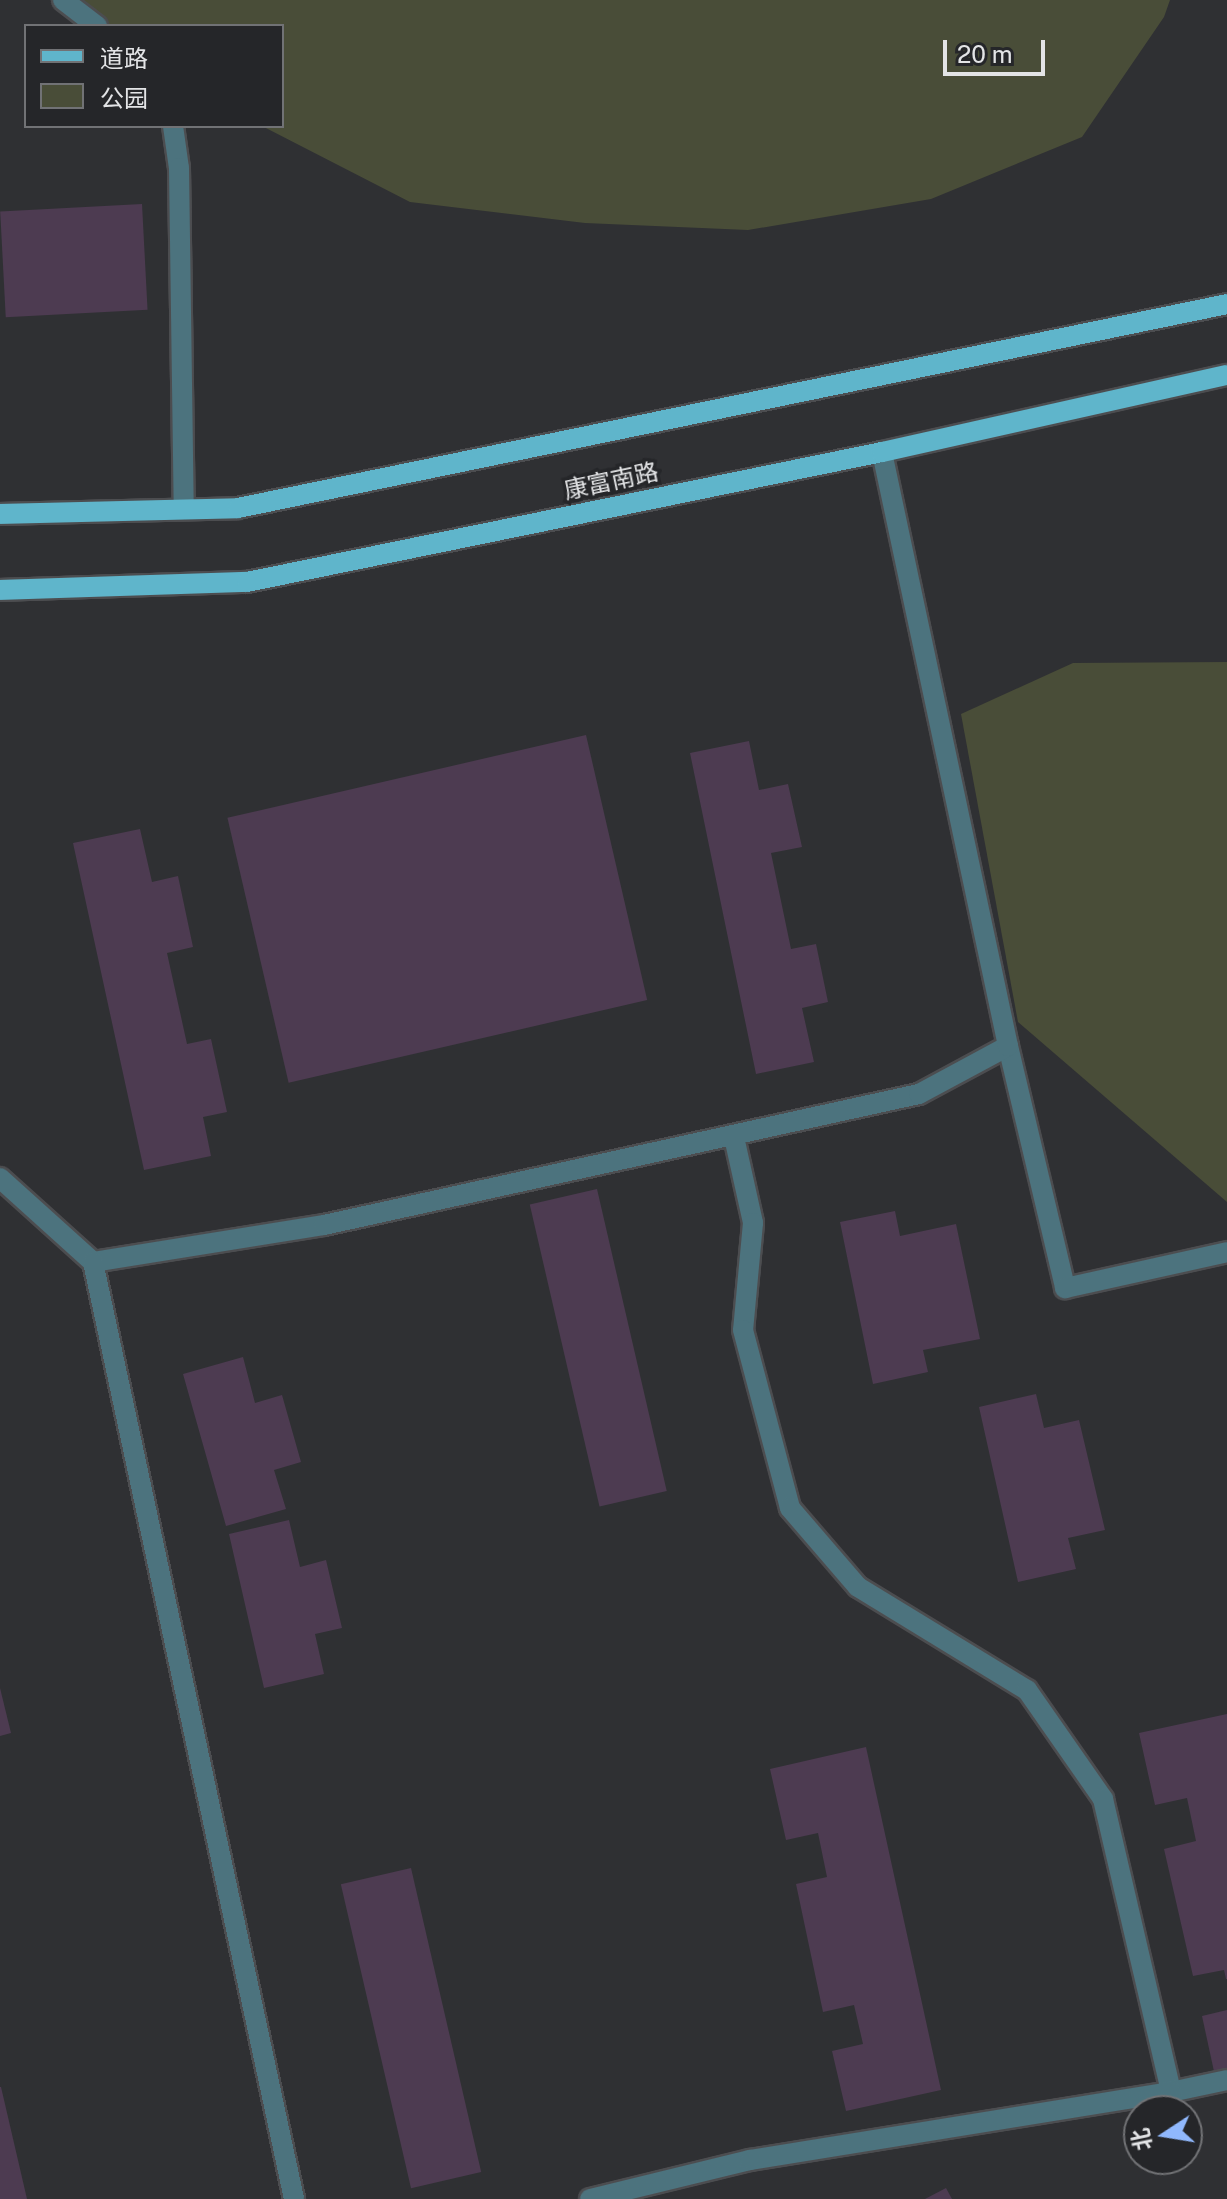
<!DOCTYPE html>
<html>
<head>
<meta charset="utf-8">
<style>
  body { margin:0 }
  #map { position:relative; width:1227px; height:2199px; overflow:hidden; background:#2f3033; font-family:"Public Sans","Noto Sans SC",sans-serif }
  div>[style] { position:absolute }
  .green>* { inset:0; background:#494d38 }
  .building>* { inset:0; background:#4d3b51; transform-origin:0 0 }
  .roads { filter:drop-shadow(2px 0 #4c4d50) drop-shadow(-2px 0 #4c4d50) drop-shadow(0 2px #4c4d50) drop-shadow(0 -2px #4c4d50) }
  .minor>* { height:20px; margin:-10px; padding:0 10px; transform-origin:10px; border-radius:10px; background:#4c737e }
  .major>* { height:20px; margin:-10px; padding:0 10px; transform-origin:10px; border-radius:10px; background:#5fb5cb }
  span { translate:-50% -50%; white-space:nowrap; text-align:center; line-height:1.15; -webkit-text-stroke:7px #252629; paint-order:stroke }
  .street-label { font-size:24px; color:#e3e4e6 }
  .legend { position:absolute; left:24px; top:24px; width:260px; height:104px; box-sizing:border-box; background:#252629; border:2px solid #717275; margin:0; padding:10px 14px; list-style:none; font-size:24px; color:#e3e4e6 }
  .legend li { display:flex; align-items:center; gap:16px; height:40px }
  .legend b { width:40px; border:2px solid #717275 }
  .north { position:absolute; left:1123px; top:2095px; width:80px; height:80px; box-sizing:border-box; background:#252629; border:2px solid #717275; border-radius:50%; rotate:258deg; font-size:22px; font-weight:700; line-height:32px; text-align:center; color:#e3e4e6 }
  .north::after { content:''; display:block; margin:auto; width:28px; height:36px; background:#90b8fd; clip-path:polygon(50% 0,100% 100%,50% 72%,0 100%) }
  .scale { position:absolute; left:943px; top:40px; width:102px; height:36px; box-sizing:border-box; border:4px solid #e3e4e6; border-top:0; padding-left:10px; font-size:24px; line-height:28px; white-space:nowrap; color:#e3e4e6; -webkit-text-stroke:6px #252629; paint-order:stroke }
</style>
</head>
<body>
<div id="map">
  <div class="green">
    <i style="clip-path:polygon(78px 0,1170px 0,1164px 17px,1082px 137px,931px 199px,748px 230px,585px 223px,410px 202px,262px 126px,282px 126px,282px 26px,95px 26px)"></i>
    <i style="clip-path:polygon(1227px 662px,1227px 1202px,1018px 1022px,961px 714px,1073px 663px)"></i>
  </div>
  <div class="building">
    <i style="left:142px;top:204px;width:106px;height:142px;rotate:87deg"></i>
    <i style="left:586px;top:735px;width:272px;height:368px;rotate:77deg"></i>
    <i style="clip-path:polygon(749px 741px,759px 790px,788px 784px,802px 847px,771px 853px,791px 949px,816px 944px,828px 1002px,802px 1008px,814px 1062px,756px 1074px,690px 753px)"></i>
    <i style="clip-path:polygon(140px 829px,152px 882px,178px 876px,193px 947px,167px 953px,187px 1044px,211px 1039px,227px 1112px,203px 1117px,211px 1156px,144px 1170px,73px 843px)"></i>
    <i style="left:597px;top:1189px;width:310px;height:69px;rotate:77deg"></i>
    <i style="clip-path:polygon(895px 1211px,900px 1236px,956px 1224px,980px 1339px,923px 1350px,928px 1372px,873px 1384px,840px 1222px)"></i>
    <i style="clip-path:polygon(243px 1357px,255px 1403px,282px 1395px,301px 1462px,274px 1470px,286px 1509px,226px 1526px,183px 1374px)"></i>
    <i style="clip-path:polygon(1036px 1394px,1044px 1428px,1079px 1420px,1105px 1530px,1068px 1538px,1076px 1569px,1018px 1582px,979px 1407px)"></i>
    <i style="clip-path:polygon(289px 1520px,300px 1567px,326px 1560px,342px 1628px,315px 1634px,324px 1674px,264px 1688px,229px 1534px)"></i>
    <i style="clip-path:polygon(0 1688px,11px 1733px,0 1736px)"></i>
    <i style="clip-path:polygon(1227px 1714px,1227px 1979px,1226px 1979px,1224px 1970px,1193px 1976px,1164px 1849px,1196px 1841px,1187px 1798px,1155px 1805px,1139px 1733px)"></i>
    <i style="clip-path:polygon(866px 1747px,941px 2090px,846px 2111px,832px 2051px,863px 2044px,854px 2005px,823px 2012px,796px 1884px,827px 1877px,818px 1833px,786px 1840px,770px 1769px)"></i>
    <i style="left:411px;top:1868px;width:312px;height:72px;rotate:77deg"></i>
    <i style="clip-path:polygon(1227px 2010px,1227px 2073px,1215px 2076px,1202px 2016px)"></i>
    <i style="clip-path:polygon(0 2087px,1px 2087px,27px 2199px,0 2199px)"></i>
    <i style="clip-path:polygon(946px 2188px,952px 2199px,925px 2199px)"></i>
  </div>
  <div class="roads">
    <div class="minor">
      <i style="left:63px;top:0;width:43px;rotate:37.4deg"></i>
      <i style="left:173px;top:126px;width:42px;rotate:81.9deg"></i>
      <i style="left:179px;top:168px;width:341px;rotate:89.2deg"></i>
      <i style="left:1008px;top:1046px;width:249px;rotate:76.7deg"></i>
      <i style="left:1065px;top:1288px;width:166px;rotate:-12.5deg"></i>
      <i style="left:734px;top:1137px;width:88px;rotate:77.5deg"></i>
      <i style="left:753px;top:1223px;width:107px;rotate:95.3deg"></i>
      <i style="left:743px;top:1330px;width:184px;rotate:75.2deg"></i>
      <i style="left:790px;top:1508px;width:104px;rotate:49.3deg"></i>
      <i style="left:858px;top:1587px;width:198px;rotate:31.4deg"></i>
      <i style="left:1027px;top:1690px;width:133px;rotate:55.1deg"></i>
      <i style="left:1103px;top:1799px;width:301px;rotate:76.9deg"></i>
      <i style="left:1171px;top:2092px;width:57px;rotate:-12.1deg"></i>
      <i style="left:0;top:1178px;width:125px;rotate:42.1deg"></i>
      <i style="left:93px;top:1262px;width:234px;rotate:-9.1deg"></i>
      <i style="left:324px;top:1225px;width:609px;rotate:-12.42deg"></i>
      <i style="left:919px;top:1094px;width:101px;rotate:-28.3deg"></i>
      <i style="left:1008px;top:1046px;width:607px;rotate:-101.98deg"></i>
      <i style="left:93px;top:1262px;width:958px;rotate:77.89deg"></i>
      <i style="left:590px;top:2199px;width:165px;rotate:-13.7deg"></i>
      <i style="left:750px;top:2160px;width:426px;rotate:-9.2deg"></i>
    </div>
    <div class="major">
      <i style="left:0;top:514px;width:238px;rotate:-1.4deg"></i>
      <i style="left:238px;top:508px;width:1010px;rotate:-11.65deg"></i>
      <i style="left:0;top:590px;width:247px;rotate:-1.9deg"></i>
      <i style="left:247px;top:582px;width:648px;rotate:-11.57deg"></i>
      <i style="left:882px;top:452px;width:353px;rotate:-12.6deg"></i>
    </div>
  </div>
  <div class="street-label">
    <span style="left:611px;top:481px;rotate:-12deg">康富南路</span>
  </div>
  <ul class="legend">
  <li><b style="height:10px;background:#5fb5cb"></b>道路</li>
  <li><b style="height:22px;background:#494d38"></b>公园</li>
  </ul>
  <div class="north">北</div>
  <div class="scale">20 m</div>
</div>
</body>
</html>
